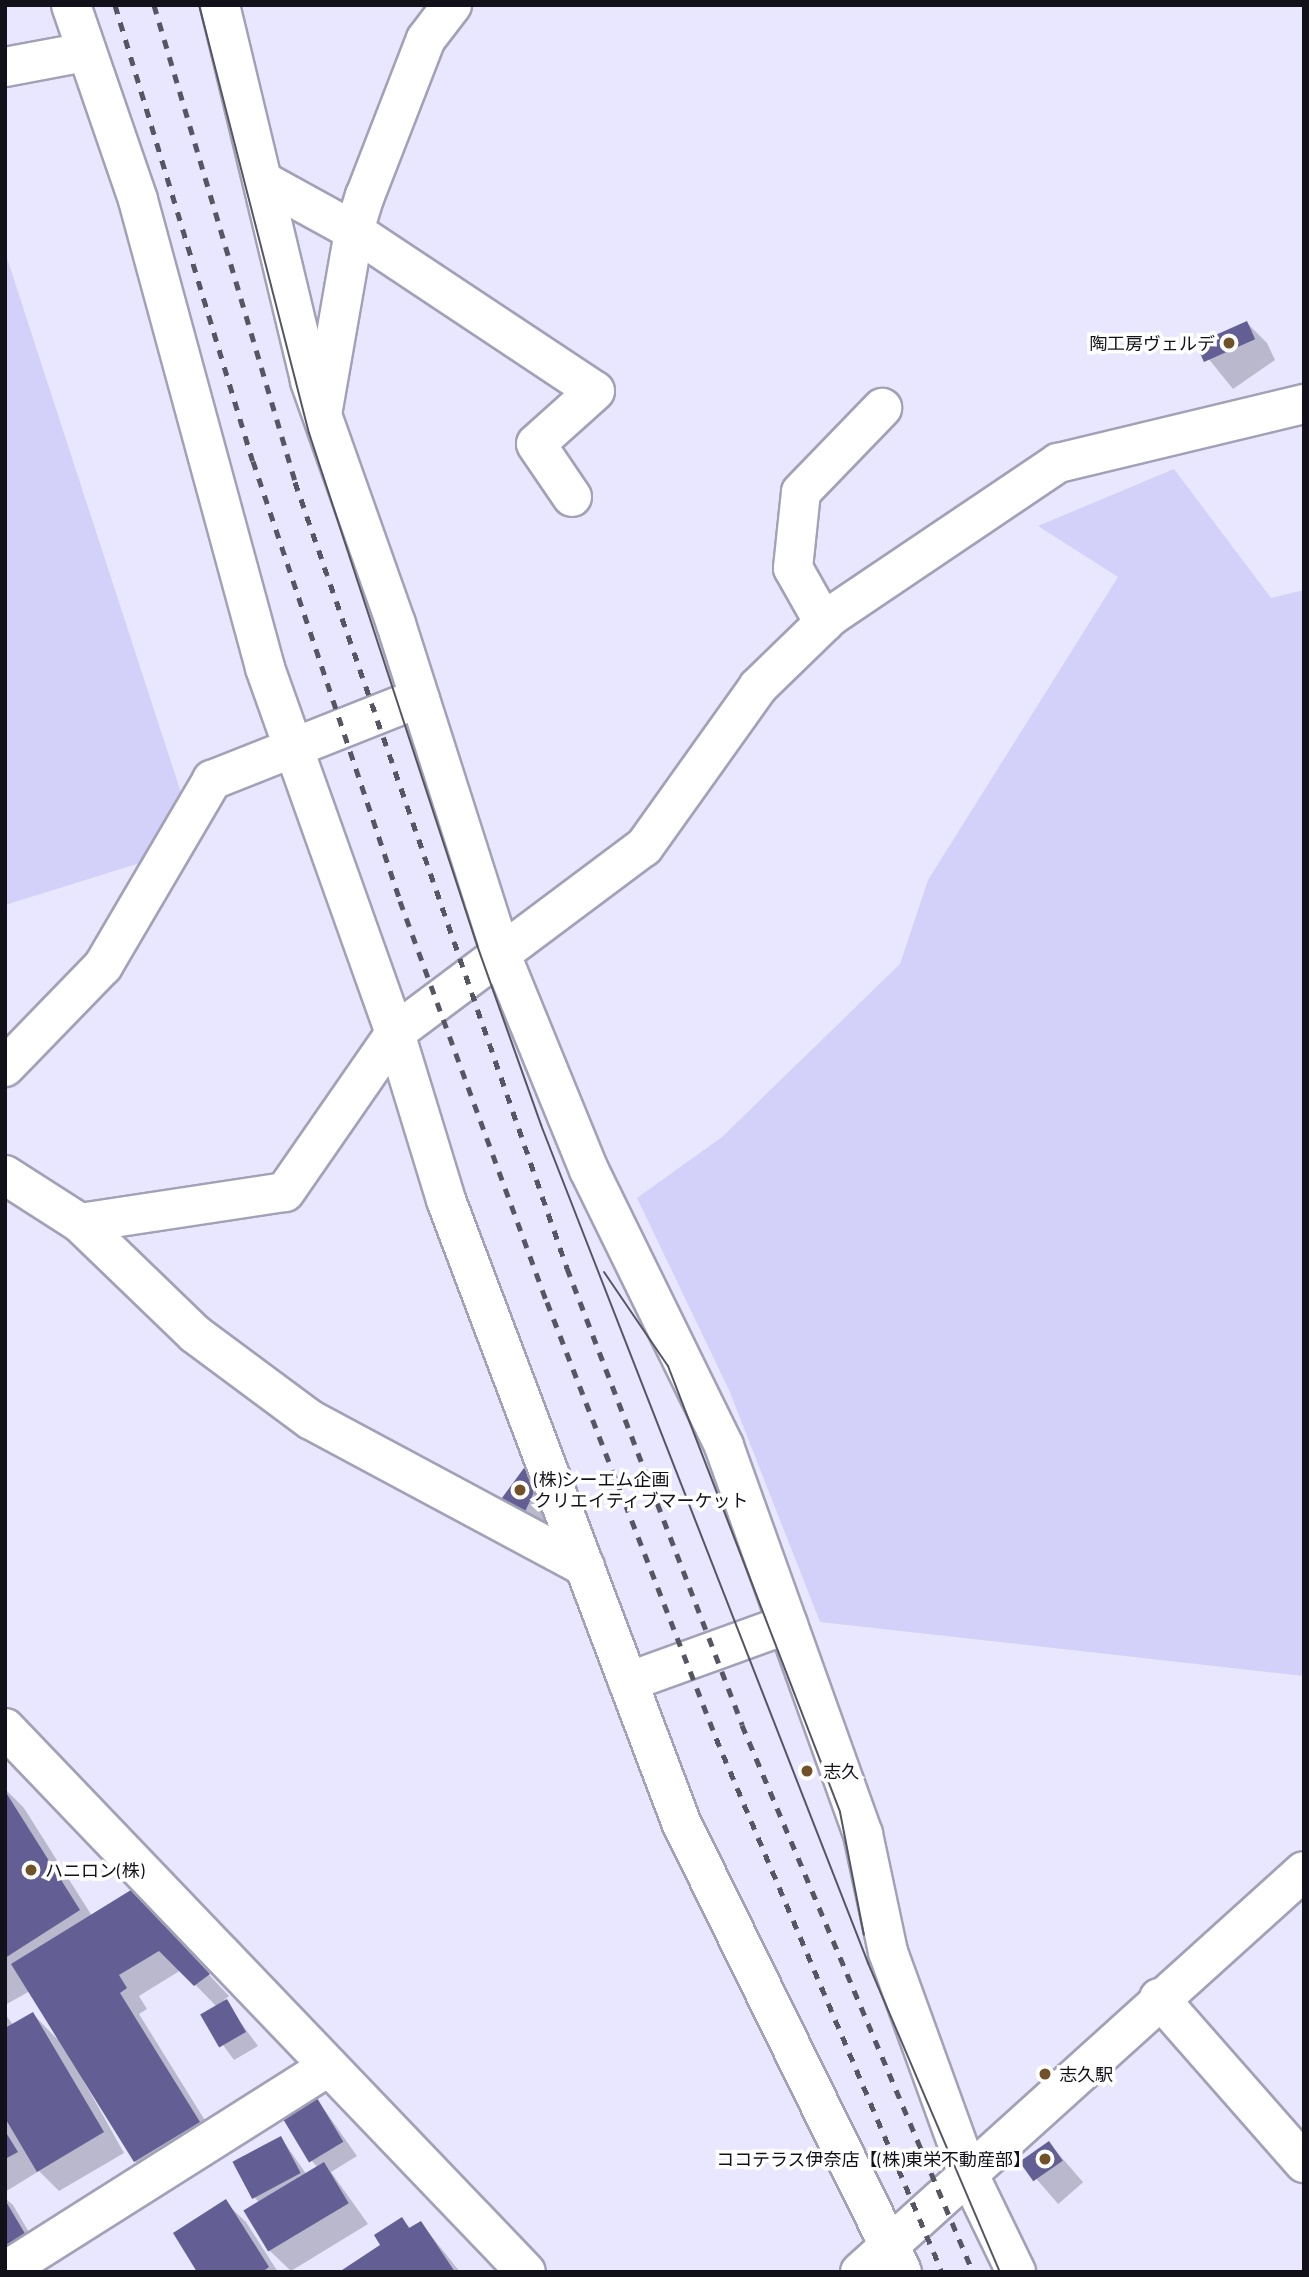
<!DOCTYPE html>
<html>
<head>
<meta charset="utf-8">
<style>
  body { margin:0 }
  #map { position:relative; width:1309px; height:2277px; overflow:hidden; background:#e8e7ff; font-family:Barlow,"Noto Sans JP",sans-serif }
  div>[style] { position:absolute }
  .green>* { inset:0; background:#d3d1f9 }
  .shadow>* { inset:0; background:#0003; transform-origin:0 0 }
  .building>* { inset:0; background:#635e93; transform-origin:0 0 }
  .roads { filter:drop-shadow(2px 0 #a2a1b7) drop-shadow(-2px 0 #a2a1b7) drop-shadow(0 2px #a2a1b7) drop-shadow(0 -2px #a2a1b7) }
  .minor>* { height:38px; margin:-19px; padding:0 19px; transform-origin:19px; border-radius:19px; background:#fff }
  .tram>* { height:2px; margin:-1px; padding:0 1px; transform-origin:1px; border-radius:1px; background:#565562 }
  .rail>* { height:5px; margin-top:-2.5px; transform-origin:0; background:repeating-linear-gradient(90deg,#565562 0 9px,transparent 0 18px) }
  .dots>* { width:19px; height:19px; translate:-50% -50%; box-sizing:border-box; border:4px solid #fff; border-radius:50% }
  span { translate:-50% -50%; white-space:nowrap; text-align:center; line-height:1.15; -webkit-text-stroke:7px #fff; paint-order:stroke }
  .poi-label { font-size:18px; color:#121119 }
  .right { translate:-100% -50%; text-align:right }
  .left { translate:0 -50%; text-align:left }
  .frame { position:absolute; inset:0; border:7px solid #121119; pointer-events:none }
</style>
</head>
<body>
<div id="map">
  <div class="green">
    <i style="clip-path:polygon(5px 252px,198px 845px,5px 905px)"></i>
    <i style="clip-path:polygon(1174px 469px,1271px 598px,1304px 590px,1304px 1676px,820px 1622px,729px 1390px,637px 1198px,722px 1137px,900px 964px,928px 880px,1118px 577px,1038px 526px)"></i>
  </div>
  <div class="shadow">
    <i style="clip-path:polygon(1247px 323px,1267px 343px,1275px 360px,1233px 389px,1203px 352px)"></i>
    <i style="clip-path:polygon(525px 1470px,561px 1499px,544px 1535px,522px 1523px)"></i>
    <i style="clip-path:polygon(5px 1789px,24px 1808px,92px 1916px,151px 1913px,229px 1996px,224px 2000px,258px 2046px,234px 2060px,202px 2016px,217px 2007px,181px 1970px,139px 1996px,147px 2009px,139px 2014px,219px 2143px,156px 2182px,135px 2161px,68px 2053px,124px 2153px,59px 2191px,39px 2171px,5px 2192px,5px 2014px,14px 2026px,33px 2014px,58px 2040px,30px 1991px,5px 2005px)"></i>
    <i style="clip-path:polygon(314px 2095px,357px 2156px,331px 2172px,368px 2224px,291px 2271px,270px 2251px,260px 2203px,254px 2197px,281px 2138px,307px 2175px,318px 2168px,312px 2161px)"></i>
    <i style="left:1049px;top:2143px;width:52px;height:33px;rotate:49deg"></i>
    <i style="clip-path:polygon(5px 2198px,13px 2205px,40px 2251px,5px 2252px)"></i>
    <i style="clip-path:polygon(225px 2202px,246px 2222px,278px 2272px,199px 2272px)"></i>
    <i style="clip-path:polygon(402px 2219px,411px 2229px,421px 2223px,460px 2272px,342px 2272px,383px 2246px)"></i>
  </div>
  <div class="building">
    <i style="left:1247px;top:321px;width:20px;height:56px;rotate:66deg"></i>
    <i style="clip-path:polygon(524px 1468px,541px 1477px,523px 1516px,499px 1502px)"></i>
    <i style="clip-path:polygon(5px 1791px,80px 1910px,5px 1958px)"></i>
    <i style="clip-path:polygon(131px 1890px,210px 1974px,194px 1986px,159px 1951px,119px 1975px,127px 1988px,120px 1993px,200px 2122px,134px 2162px,11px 1964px)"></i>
    <i style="left:227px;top:1999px;width:38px;height:31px;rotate:60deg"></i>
    <i style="clip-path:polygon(33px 2012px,104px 2132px,37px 2172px,5px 2118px,5px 2028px)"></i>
    <i style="left:314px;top:2093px;width:57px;height:40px;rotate:59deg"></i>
    <i style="clip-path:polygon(5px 2131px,18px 2152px,5px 2159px)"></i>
    <i style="left:281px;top:2136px;width:42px;height:55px;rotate:62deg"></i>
    <i style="left:1049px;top:2141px;width:24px;height:36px;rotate:55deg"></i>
    <i style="left:324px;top:2162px;width:48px;height:94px;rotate:59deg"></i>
    <i style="clip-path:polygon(226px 2199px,269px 2267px,262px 2272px,197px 2272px,173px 2233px)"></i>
    <i style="clip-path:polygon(5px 2200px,27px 2237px,5px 2250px)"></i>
    <i style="clip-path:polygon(402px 2217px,409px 2228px,421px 2221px,455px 2272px,339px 2272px,380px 2245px,374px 2235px)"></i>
  </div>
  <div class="roads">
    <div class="minor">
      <i style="left:71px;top:5px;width:206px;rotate:71deg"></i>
      <i style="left:138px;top:200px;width:485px;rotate:74.8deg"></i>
      <i style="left:265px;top:668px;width:387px;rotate:70.4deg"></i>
      <i style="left:395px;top:1033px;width:175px;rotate:73deg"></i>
      <i style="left:446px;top:1200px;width:665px;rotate:69.3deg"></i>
      <i style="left:681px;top:1822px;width:501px;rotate:63.84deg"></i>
      <i style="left:220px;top:5px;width:387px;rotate:76.5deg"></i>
      <i style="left:310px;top:381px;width:258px;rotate:70.5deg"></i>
      <i style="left:396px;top:624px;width:349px;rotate:72.3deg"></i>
      <i style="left:502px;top:957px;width:230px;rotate:67.8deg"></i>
      <i style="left:589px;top:1170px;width:307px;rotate:63.9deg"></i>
      <i style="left:724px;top:1446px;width:412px;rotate:70.3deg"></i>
      <i style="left:863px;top:1834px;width:121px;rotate:78deg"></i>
      <i style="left:888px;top:1952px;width:235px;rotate:70.1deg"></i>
      <i style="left:968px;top:2173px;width:110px;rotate:64.1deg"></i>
      <i style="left:5px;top:67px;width:81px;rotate:-10.6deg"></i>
      <i style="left:265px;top:182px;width:102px;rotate:28.8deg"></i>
      <i style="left:354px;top:231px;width:289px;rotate:33.6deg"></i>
      <i style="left:595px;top:391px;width:79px;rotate:138.1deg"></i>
      <i style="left:536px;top:444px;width:64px;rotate:55.8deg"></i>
      <i style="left:323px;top:409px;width:181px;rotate:-80.1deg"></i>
      <i style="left:354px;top:231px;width:37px;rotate:-73deg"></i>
      <i style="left:365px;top:196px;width:168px;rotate:-68.8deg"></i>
      <i style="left:426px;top:39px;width:43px;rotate:-52.6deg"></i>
      <i style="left:824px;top:623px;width:63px;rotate:-119.4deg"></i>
      <i style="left:793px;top:568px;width:76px;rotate:-84deg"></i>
      <i style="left:801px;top:492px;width:117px;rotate:-46deg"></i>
      <i style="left:5px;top:1067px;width:141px;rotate:-45.9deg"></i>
      <i style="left:103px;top:966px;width:216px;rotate:-59.6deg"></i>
      <i style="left:212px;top:780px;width:223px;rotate:-21.6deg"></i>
      <i style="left:5px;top:1175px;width:89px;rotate:32.6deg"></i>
      <i style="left:80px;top:1223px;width:207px;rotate:-8.6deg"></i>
      <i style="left:285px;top:1192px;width:193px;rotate:-55.3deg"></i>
      <i style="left:395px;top:1033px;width:311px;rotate:-36.8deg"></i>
      <i style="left:644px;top:847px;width:196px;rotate:-54.5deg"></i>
      <i style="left:758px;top:687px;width:102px;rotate:-44.2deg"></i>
      <i style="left:831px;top:616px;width:274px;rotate:-34deg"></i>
      <i style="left:1058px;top:463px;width:253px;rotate:-13.5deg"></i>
      <i style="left:80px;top:1223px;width:160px;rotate:44deg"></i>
      <i style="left:195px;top:1334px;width:144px;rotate:36.6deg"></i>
      <i style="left:311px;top:1420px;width:311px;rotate:28.2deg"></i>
      <i style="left:628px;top:1682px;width:170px;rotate:-19.9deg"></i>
      <i style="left:5px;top:1728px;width:753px;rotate:46.24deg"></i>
      <i style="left:1159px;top:1998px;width:220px;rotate:48.7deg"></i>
      <i style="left:5px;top:2271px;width:383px;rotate:-32.3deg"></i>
      <i style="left:860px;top:2272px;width:598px;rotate:-42.09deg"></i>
    </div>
  </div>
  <div class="tram">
    <i style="left:199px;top:5px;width:442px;rotate:75.6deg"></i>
    <i style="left:309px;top:433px;width:539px;rotate:71.83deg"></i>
    <i style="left:477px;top:945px;width:191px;rotate:70.4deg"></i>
    <i style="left:541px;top:1125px;width:900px;rotate:68.68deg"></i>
    <i style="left:868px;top:1963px;width:336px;rotate:66.9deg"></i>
    <i style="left:604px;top:1272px;width:114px;rotate:55.8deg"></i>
    <i style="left:668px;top:1366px;width:478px;rotate:68.9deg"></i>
    <i style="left:840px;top:1812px;width:125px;rotate:79deg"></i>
  </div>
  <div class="rail">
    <i style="left:115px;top:5px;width:476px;rotate:73.2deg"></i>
    <i style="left:253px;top:461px;width:464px;rotate:71.5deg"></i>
    <i style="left:400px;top:901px;width:427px;rotate:69.9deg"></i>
    <i style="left:547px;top:1302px;width:468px;rotate:68.8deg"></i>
    <i style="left:716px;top:1738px;width:580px;rotate:67.06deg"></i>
    <i style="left:154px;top:5px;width:497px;rotate:73.5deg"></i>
    <i style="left:295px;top:482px;width:832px;rotate:70.91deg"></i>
    <i style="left:567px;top:1268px;width:489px;rotate:69deg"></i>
    <i style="left:742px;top:1725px;width:594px;rotate:67.11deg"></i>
  </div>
  <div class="dots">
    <i style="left:1229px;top:343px;background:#715127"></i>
    <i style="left:520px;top:1490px;background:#715127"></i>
    <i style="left:807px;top:1771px;background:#715127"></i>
    <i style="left:31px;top:1870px;background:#715127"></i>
    <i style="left:1045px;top:2074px;background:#715127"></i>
    <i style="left:1045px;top:2159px;background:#715127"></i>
  </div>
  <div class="poi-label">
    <span class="right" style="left:1215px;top:343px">陶工房ヴェルデ</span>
    <span class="left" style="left:534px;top:1490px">(株)シーエム企画<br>クリエイティブマーケット</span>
    <span class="left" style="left:823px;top:1771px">志久</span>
    <span class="left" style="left:45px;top:1870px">ハニロン(株)</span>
    <span class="left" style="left:1059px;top:2074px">志久駅</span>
    <span class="right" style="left:1031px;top:2159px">ココテラス伊奈店【(株)東栄不動産部】</span>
  </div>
  <div class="frame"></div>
</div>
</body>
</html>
